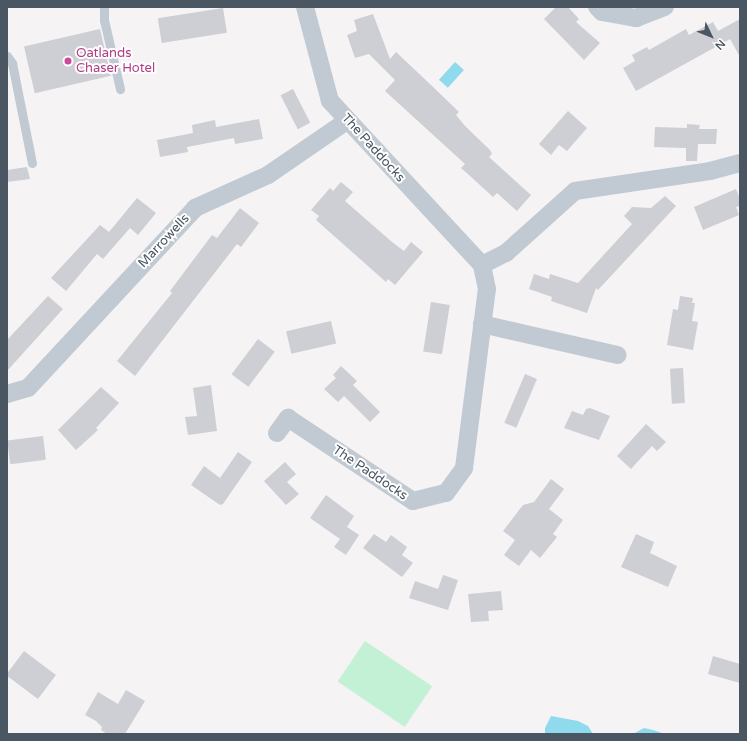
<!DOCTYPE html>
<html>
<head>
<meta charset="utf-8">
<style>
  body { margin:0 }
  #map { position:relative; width:747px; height:741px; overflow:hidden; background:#f5f3f3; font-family:"Varela Round",sans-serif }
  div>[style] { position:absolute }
  .green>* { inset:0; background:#c3f1d5; transform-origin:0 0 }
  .water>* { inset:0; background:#90daee; transform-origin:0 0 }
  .building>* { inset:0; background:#cdcfd5; transform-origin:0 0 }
  .service>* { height:9px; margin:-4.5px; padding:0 4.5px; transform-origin:4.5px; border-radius:4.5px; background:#c1cad2 }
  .minor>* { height:18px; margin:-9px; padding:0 9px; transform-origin:9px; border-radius:9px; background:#c1cad2 }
  .dots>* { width:11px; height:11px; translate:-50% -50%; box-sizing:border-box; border:2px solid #fff; border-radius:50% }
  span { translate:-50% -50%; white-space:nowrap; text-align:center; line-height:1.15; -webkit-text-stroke:4px #fff; paint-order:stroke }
  .hotel-label { font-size:13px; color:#b23c85 }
  .left { translate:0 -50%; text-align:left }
  .street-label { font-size:13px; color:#4a5661 }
  .frame { position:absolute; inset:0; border:8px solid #4a5661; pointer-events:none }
  .north { position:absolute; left:691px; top:16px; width:40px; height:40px; -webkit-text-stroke:3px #fff; paint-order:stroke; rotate:133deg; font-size:11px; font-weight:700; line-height:16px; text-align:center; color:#4a5661 }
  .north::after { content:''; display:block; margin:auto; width:14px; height:18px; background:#4a5661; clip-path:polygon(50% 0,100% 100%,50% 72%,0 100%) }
</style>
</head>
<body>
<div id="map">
  <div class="green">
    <i style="left:365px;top:641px;width:81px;height:49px;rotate:34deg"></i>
  </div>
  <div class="water">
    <i style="left:455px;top:62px;width:12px;height:24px;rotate:42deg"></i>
    <i style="clip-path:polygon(551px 716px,578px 721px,588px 726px,593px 734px,545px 734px,545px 728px)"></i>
    <i style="clip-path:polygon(644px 728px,653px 730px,665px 734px,633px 734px)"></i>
  </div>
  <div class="building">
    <i style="clip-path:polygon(556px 7px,568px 7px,579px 19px,576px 22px,600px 43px,584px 60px,544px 19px)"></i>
    <i style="left:223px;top:8px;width:25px;height:66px;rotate:81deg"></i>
    <i style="clip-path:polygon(373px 14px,390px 59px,396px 52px,431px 85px,459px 112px,456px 115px,465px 126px,490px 150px,492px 154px,489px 157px,531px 195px,517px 211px,497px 193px,493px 197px,469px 175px,461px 168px,465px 164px,385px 91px,395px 80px,369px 54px,355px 58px,347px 35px,357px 31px,354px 20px)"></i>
    <i style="clip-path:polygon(740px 19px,740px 57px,730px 39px,636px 91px,623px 68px,635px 61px,632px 55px,647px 47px,649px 50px,686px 29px,689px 35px,713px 22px,718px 31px)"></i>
    <i style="left:100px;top:29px;width:48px;height:78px;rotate:77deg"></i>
    <i style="left:293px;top:89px;width:38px;height:14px;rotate:63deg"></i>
    <i style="clip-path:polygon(568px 111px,587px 128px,567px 151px,559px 145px,551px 155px,539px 144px)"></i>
    <i style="clip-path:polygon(259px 119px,263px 139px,235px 144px,234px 138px,187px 147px,188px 152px,160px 157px,157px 140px,193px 133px,192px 125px,215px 120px,216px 127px)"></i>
    <i style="clip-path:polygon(687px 124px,700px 125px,699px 129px,717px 129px,716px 144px,698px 144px,697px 161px,686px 161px,686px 148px,654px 147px,655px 127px,687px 128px)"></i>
    <i style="clip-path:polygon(27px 167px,30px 179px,7px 182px,7px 170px)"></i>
    <i style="clip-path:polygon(341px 182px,353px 192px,345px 201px,392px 242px,404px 251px,411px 242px,423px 252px,395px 285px,388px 279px,386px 282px,316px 220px,319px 216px,311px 210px,330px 188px,333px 191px)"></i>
    <i style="clip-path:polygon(736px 189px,740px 199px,740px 206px,736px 207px,739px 215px,703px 230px,694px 207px)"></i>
    <i style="clip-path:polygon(665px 196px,676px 206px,598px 290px,596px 288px,587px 313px,551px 301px,552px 297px,529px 289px,534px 274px,549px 279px,550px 274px,578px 283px,632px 224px,624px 216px,632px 207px,651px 208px)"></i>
    <i style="clip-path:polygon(137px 198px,156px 213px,138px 235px,130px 228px,103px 259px,97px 254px,66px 291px,51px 278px,100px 225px,109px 232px)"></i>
    <i style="clip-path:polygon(240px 208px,259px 223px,241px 247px,237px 244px,135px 376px,117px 361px,172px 293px,170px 291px,212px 235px,217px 238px)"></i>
    <i style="clip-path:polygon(48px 296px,63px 309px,7px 371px,7px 340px)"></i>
    <i style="clip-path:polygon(680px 296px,693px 298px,692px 303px,695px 303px,692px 321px,698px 322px,693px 350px,667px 345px,673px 309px,678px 310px)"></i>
    <i style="left:431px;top:302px;width:19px;height:50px;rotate:9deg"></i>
    <i style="left:331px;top:321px;width:23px;height:46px;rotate:77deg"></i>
    <i style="left:258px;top:339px;width:21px;height:44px;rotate:37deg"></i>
    <i style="clip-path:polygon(341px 366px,357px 381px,353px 385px,380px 412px,370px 422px,344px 396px,338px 402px,324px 389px,336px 378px,333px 375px)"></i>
    <i style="left:683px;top:368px;width:35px;height:13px;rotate:87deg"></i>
    <i style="left:525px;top:374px;width:13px;height:53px;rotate:23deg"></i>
    <i style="clip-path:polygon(211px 385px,217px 431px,188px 435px,185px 417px,197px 416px,193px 388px)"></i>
    <i style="clip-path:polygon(101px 387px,119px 403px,96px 428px,98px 430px,76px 450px,58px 430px)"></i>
    <i style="clip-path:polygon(590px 408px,610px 416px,599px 440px,564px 428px,572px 411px,583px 415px,586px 409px)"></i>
    <i style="clip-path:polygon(646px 424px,666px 442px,657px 451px,652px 446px,631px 469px,617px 456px)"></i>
    <i style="left:43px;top:436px;width:24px;height:36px;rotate:83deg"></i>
    <i style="clip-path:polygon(238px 452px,252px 462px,223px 504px,220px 505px,191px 485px,204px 466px,220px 478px)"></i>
    <i style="clip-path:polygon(285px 462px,296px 474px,287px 482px,299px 494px,286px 505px,264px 481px)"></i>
    <i style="clip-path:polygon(551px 479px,564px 489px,549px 509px,563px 520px,553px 534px,557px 537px,540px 558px,531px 550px,519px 566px,504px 555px,515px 540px,503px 531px,523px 505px,534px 502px)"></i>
    <i style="clip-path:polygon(326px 495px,354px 516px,347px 527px,359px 535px,346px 555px,334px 547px,340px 539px,310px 518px)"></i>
    <i style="clip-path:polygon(374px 534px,386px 542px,391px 535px,407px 547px,402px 555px,413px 563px,402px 577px,363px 548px)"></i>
    <i style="clip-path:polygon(636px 534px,654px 542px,650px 553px,677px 566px,668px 587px,621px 567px)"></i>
    <i style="clip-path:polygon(443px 575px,458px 580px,448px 610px,409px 598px,415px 581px,438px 589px)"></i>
    <i style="clip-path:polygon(501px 591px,503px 610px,488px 611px,489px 621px,471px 622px,468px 594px)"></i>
    <i style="left:24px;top:651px;width:40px;height:30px;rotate:37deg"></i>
    <i style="clip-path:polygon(713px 656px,740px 664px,740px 683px,708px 674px)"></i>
    <i style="clip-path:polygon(126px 690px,145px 701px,125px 734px,107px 734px,101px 730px,102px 727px,96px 721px,85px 715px,98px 692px,118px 704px)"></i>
  </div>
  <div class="service">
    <i style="left:104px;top:7px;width:13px;rotate:90deg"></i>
    <i style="left:104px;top:20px;width:71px;rotate:76.9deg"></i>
    <i style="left:7px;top:56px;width:9px;rotate:54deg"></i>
    <i style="left:12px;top:63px;width:102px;rotate:78.7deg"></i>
  </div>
  <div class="minor">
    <i style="left:597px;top:7px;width:7px;rotate:45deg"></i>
    <i style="left:602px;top:12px;width:35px;rotate:10deg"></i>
    <i style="left:636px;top:18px;width:31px;rotate:-21deg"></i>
    <i style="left:482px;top:265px;width:27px;rotate:-27deg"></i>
    <i style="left:506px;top:253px;width:93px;rotate:-41.9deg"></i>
    <i style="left:575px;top:191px;width:136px;rotate:-8.4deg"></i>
    <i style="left:710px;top:171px;width:31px;rotate:-15deg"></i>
    <i style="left:482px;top:324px;width:139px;rotate:12.9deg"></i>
    <i style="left:7px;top:394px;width:22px;rotate:-16deg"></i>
    <i style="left:28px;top:388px;width:246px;rotate:-47.1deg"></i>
    <i style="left:195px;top:208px;width:80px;rotate:-24.3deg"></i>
    <i style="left:268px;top:175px;width:97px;rotate:-34.5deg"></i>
    <i style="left:277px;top:433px;width:19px;rotate:-54deg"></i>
    <i style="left:288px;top:418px;width:150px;rotate:33.6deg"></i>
    <i style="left:413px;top:501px;width:34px;rotate:-14deg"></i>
    <i style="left:446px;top:493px;width:31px;rotate:-54deg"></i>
    <i style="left:464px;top:468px;width:180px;rotate:-82.7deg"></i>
    <i style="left:487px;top:289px;width:25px;rotate:-102deg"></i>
    <i style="left:482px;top:265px;width:224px;rotate:-132.8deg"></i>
    <i style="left:330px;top:101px;width:97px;rotate:-104.9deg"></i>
  </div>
  <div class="dots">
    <i style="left:68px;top:61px;background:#d1479c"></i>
  </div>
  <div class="hotel-label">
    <span class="left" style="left:76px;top:61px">Oatlands<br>Chaser Hotel</span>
  </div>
  <div class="street-label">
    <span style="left:373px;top:148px;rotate:48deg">The Paddocks</span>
    <span style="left:164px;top:241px;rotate:-47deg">Marrowells</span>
    <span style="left:370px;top:473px;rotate:34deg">The Paddocks</span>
  </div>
  <div class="frame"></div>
  <div class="north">N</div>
</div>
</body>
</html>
